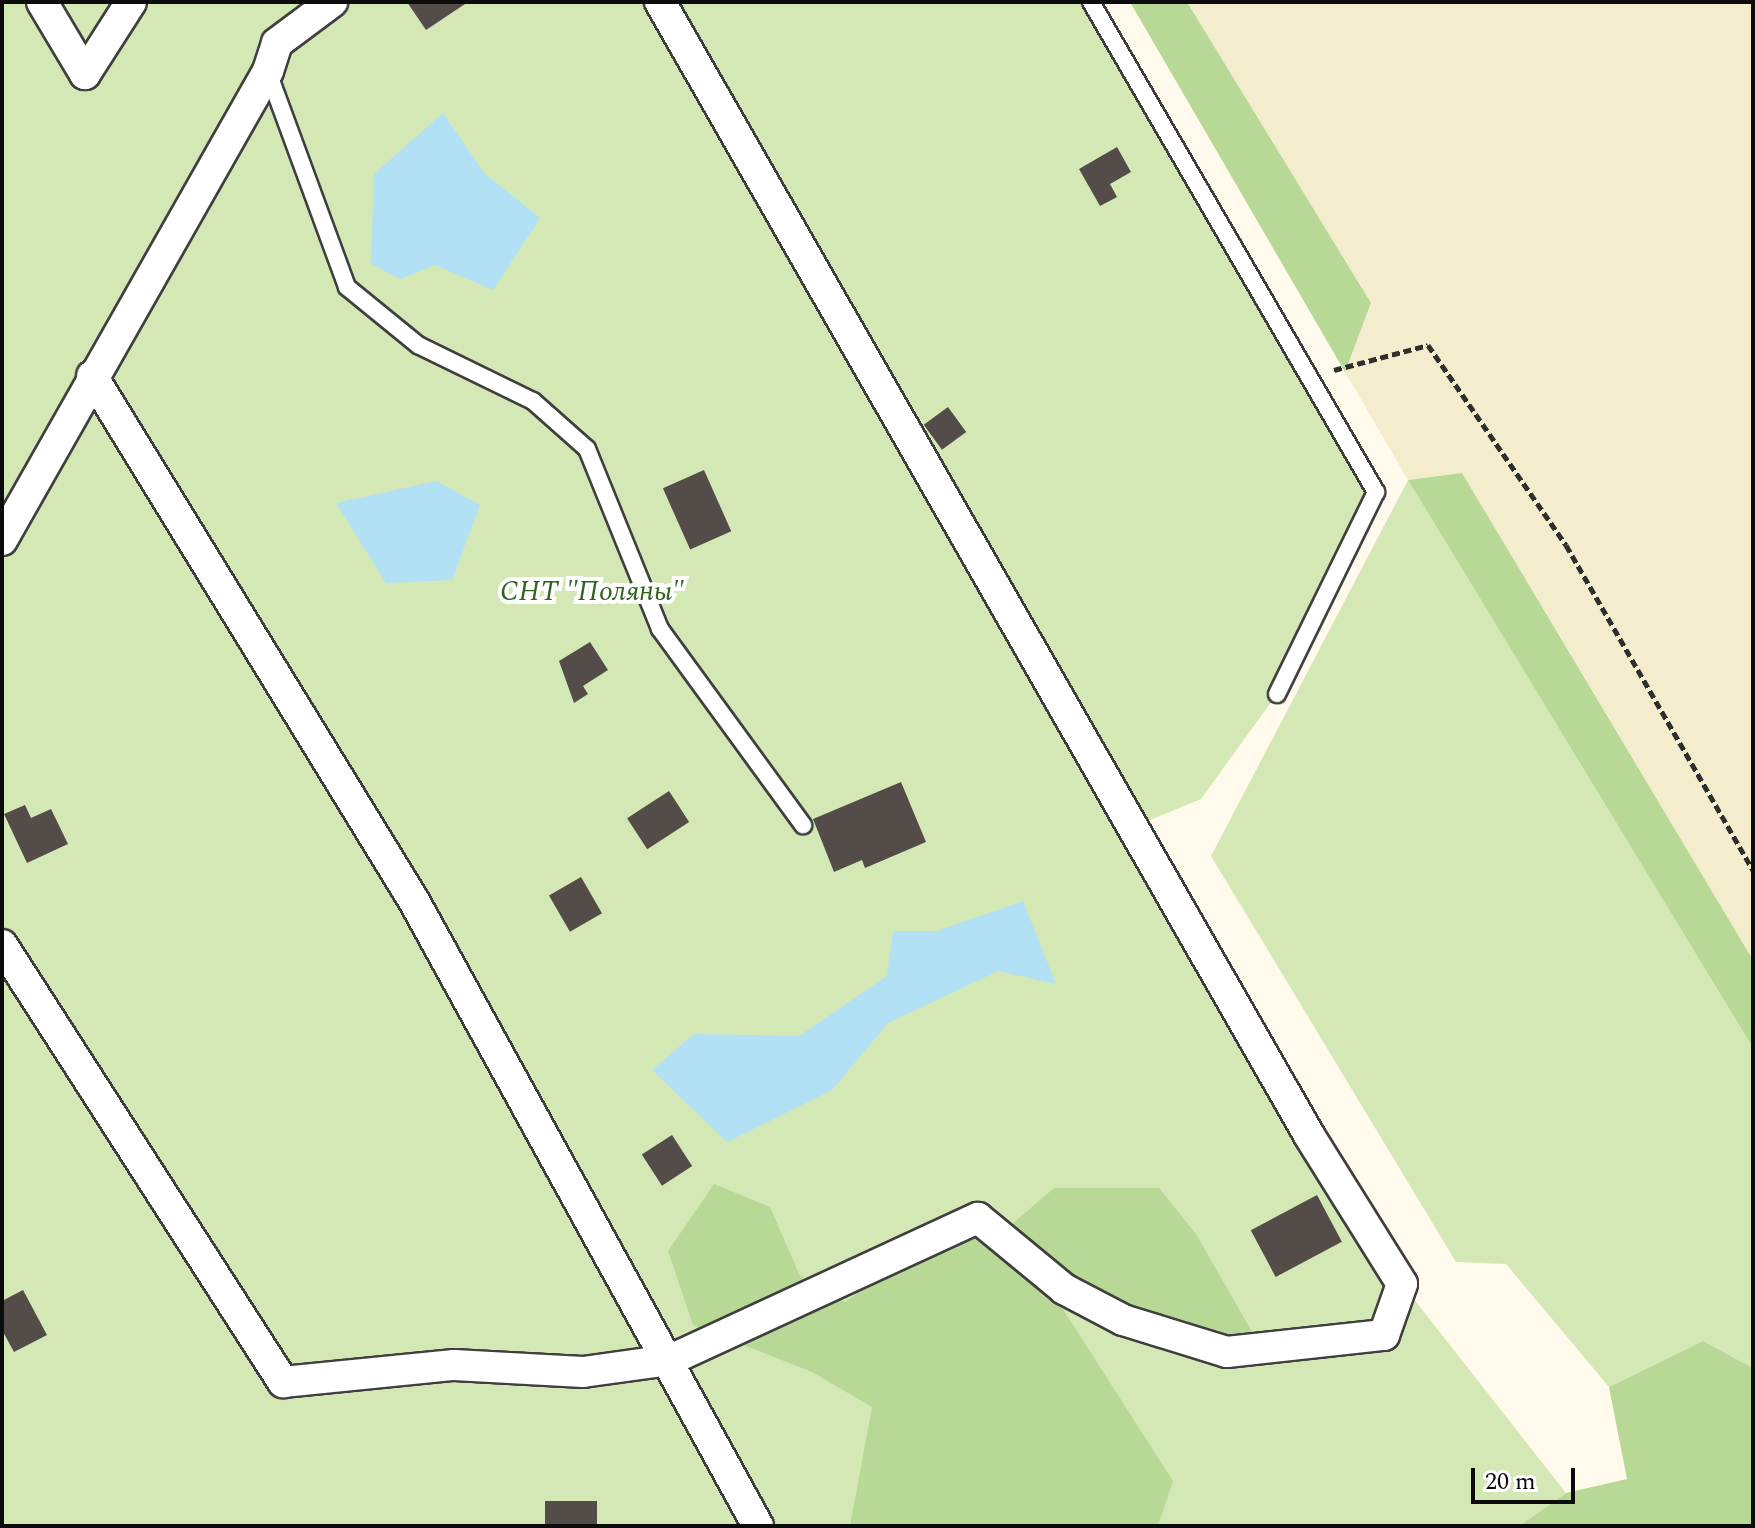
<!DOCTYPE html>
<html>
<head>
<meta charset="utf-8">
<style>
  body { margin:0 }
  #map { position:relative; width:1755px; height:1528px; overflow:hidden; background:#fffaec; font-family:Spectral,serif }
  div>[style] { position:absolute }
  .farmland>* { inset:0; background:#f4edcd }
  .green>* { inset:0; background:#d4e8b6 }
  .forest>* { inset:0; background:#b8d896 }
  .water>* { inset:0; background:#b2e0f5 }
  .building>* { inset:0; background:#544c49; transform-origin:0 0 }
  .path>* { height:5px; margin-top:-2.5px; transform-origin:0; background:repeating-linear-gradient(90deg,#2e2e2e 0 8px,transparent 0 12px) }
  .roads { filter:drop-shadow(2px 0 #3f3f3f) drop-shadow(-2px 0 #3f3f3f) drop-shadow(0 2px #3f3f3f) drop-shadow(0 -2px #3f3f3f) }
  .service>* { height:16px; margin:-8px; padding:0 8px; transform-origin:8px; border-radius:8px; background:#fff }
  .minor>* { height:30px; margin:-15px; padding:0 15px; transform-origin:15px; border-radius:15px; background:#fff }
  span { translate:-50% -50%; white-space:nowrap; text-align:center; line-height:1.15; -webkit-text-stroke:8px #fff; paint-order:stroke }
  .park-label { font-size:28px; color:#31621e; font-style:italic }
  .frame { position:absolute; inset:0; border:4px solid #0c0c0c; pointer-events:none }
  .scale { position:absolute; left:1471px; top:1468px; width:104px; height:36px; box-sizing:border-box; border:4px solid #0c0c0c; border-top:0; padding-left:10px; font-size:24px; line-height:28px; white-space:nowrap; color:#0c0c0c; -webkit-text-stroke:6px #fff; paint-order:stroke }
</style>
</head>
<body>
<div id="map">
  <div class="farmland">
    <i style="clip-path:polygon(1187px 2px,1753px 2px,1753px 960px,1462px 473px,1408px 480px,1345px 372px,1371px 303px)"></i>
  </div>
  <div class="green">
    <i style="clip-path:polygon(2px 2px,1091px 2px,1376px 492px,1277px 694px,1201px 799px,1133px 827px,1402px 1284px,1566px 1493px,1519px 1526px,2px 1526px)"></i>
    <i style="clip-path:polygon(1408px 480px,1753px 1048px,1753px 1368px,1703px 1341px,1609px 1387px,1506px 1264px,1456px 1262px,1211px 856px)"></i>
  </div>
  <div class="forest">
    <i style="clip-path:polygon(1130px 2px,1187px 2px,1371px 303px,1345px 372px)"></i>
    <i style="clip-path:polygon(1462px 473px,1753px 960px,1753px 1048px,1408px 480px)"></i>
    <i style="clip-path:polygon(714px 1184px,770px 1207px,800px 1276px,845px 1302px,914px 1253px,1005px 1230px,1054px 1188px,1159px 1188px,1196px 1234px,1259px 1344px,1173px 1318px,1059px 1303px,1173px 1481px,1158px 1526px,850px 1526px,872px 1407px,812px 1372px,693px 1325px,668px 1251px)"></i>
    <i style="clip-path:polygon(1703px 1341px,1753px 1368px,1753px 1526px,1519px 1526px,1566px 1493px,1627px 1479px,1609px 1387px)"></i>
  </div>
  <div class="water">
    <i style="clip-path:polygon(443px 113px,484px 173px,540px 218px,493px 290px,435px 265px,400px 279px,371px 264px,374px 174px)"></i>
    <i style="clip-path:polygon(436px 481px,480px 505px,452px 580px,386px 583px,336px 503px)"></i>
    <i style="clip-path:polygon(1023px 901px,1056px 984px,998px 971px,888px 1023px,832px 1090px,727px 1142px,652px 1070px,694px 1034px,799px 1036px,887px 976px,893px 931px,937px 931px)"></i>
  </div>
  <div class="building">
    <i style="clip-path:polygon(407px 2px,468px 2px,426px 30px)"></i>
    <i style="clip-path:polygon(1117px 147px,1131px 172px,1110px 184px,1117px 197px,1100px 206px,1079px 169px)"></i>
    <i style="left:948px;top:407px;width:31px;height:30px;rotate:54deg"></i>
    <i style="left:704px;top:470px;width:67px;height:45px;rotate:66deg"></i>
    <i style="clip-path:polygon(590px 642px,608px 670px,583px 686px,588px 694px,574px 703px,559px 661px)"></i>
    <i style="clip-path:polygon(901px 782px,926px 842px,865px 868px,862px 860px,834px 872px,813px 819px)"></i>
    <i style="left:669px;top:791px;width:37px;height:50px;rotate:57deg"></i>
    <i style="clip-path:polygon(25px 805px,31px 818px,51px 809px,68px 844px,27px 863px,4px 814px)"></i>
    <i style="left:581px;top:877px;width:42px;height:37px;rotate:60deg"></i>
    <i style="left:672px;top:1135px;width:37px;height:36px;rotate:57deg"></i>
    <i style="left:1317px;top:1195px;width:53px;height:75px;rotate:62deg"></i>
    <i style="clip-path:polygon(23px 1290px,47px 1335px,14px 1352px,2px 1330px,2px 1301px)"></i>
    <i style="left:545px;top:1501px;width:52px;height:25px"></i>
  </div>
  <div class="path">
    <i style="left:1334px;top:370px;width:97px;rotate:-14.9deg"></i>
    <i style="left:1428px;top:345px;width:243px;rotate:55.4deg"></i>
    <i style="left:1566px;top:545px;width:375px;rotate:60.1deg"></i>
  </div>
  <div class="roads">
    <div class="service">
      <i style="left:1091px;top:2px;width:567px;rotate:59.82deg"></i>
      <i style="left:1376px;top:492px;width:225px;rotate:116.1deg"></i>
      <i style="left:268px;top:72px;width:229px;rotate:69.8deg"></i>
      <i style="left:347px;top:287px;width:92px;rotate:39.2deg"></i>
      <i style="left:418px;top:345px;width:128px;rotate:26deg"></i>
      <i style="left:533px;top:401px;width:72px;rotate:41.6deg"></i>
      <i style="left:587px;top:449px;width:194px;rotate:67.9deg"></i>
      <i style="left:660px;top:629px;width:243px;rotate:53.9deg"></i>
    </div>
    <div class="minor">
      <i style="left:42px;top:2px;width:84px;rotate:59.2deg"></i>
      <i style="left:85px;top:74px;width:85px;rotate:-57.4deg"></i>
      <i style="left:92px;top:376px;width:616px;rotate:58.48deg"></i>
      <i style="left:414px;top:901px;width:713px;rotate:61.17deg"></i>
      <i style="left:2px;top:540px;width:539px;rotate:-60.44deg"></i>
      <i style="left:268px;top:71px;width:29px;rotate:-72deg"></i>
      <i style="left:277px;top:43px;width:69px;rotate:-36.7deg"></i>
      <i style="left:2px;top:945px;width:520px;rotate:57.26deg"></i>
      <i style="left:283px;top:1382px;width:172px;rotate:-5.7deg"></i>
      <i style="left:454px;top:1365px;width:129px;rotate:3.1deg"></i>
      <i style="left:583px;top:1372px;width:88px;rotate:-7.9deg"></i>
      <i style="left:670px;top:1360px;width:339px;rotate:-24.8deg"></i>
      <i style="left:978px;top:1218px;width:112px;rotate:39.5deg"></i>
      <i style="left:1064px;top:1289px;width:67px;rotate:27.7deg"></i>
      <i style="left:1123px;top:1320px;width:109px;rotate:17.1deg"></i>
      <i style="left:1227px;top:1352px;width:158px;rotate:-6.2deg"></i>
      <i style="left:1384px;top:1335px;width:54px;rotate:-70.6deg"></i>
      <i style="left:1402px;top:1284px;width:176px;rotate:-122deg"></i>
      <i style="left:1309px;top:1135px;width:1306px;rotate:-119.8deg"></i>
    </div>
  </div>
  <div class="park-label">
    <span style="left:592px;top:592px">СНТ "Поляны"</span>
  </div>
  <div class="frame"></div>
  <div class="scale">20 m</div>
</div>
</body>
</html>
